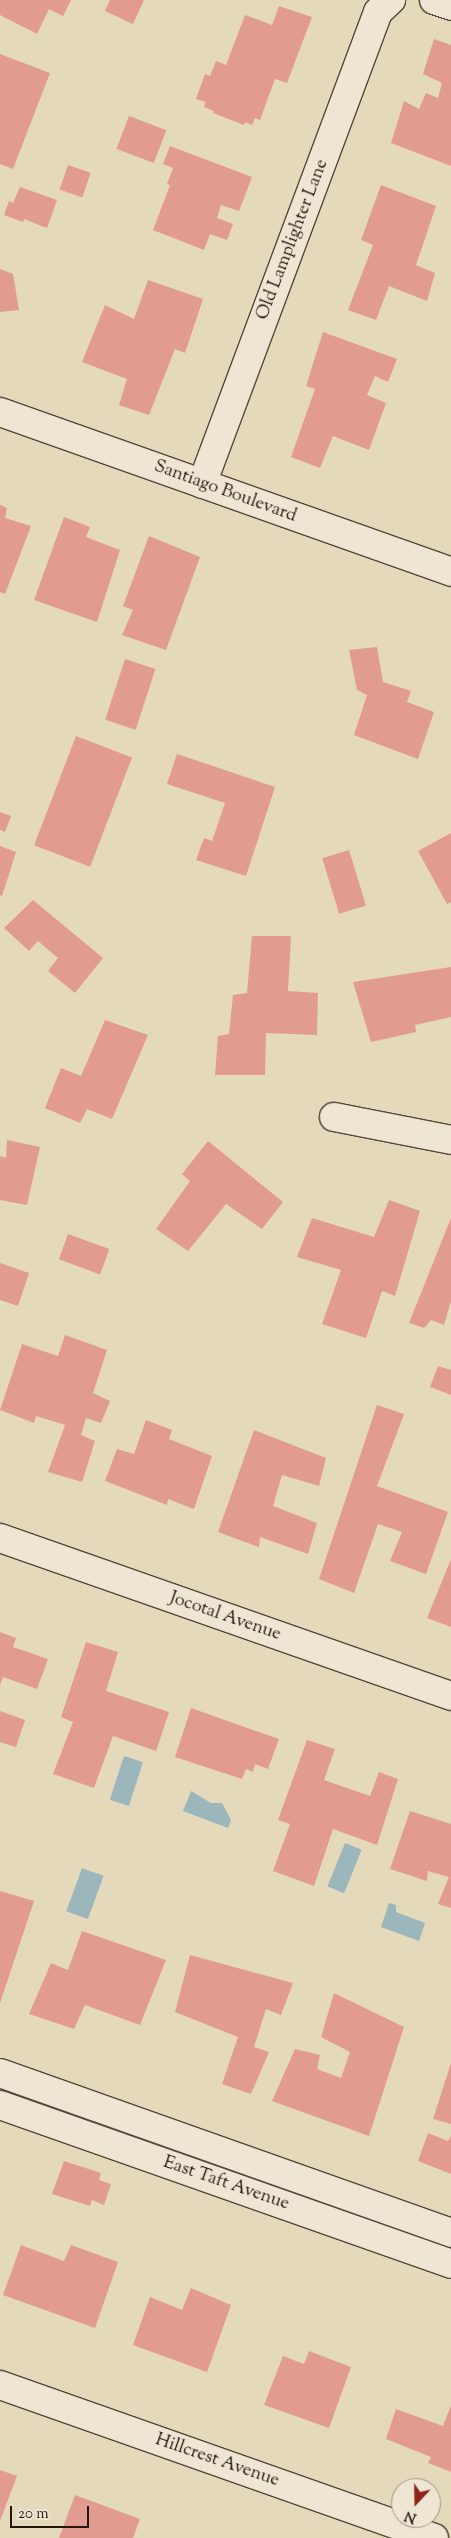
<!DOCTYPE html>
<html>
<head>
<meta charset="utf-8">
<style>
  body { margin:0 }
  #map { position:relative; width:451px; height:2538px; overflow:hidden; background:#e5d9bc; font-family:"Sorts Mill Goudy",serif }
  div>[style] { position:absolute }
  .water>* { inset:0; background:#9bb7bb; transform-origin:0 0 }
  .building>* { inset:0; background:#e29b91; transform-origin:0 0 }
  .roads { filter:drop-shadow(1px 0 #544839) drop-shadow(-1px 0 #544839) drop-shadow(0 1px #544839) drop-shadow(0 -1px #544839) }
  .minor>* { height:28px; margin:-14px; padding:0 14px; transform-origin:14px; border-radius:14px; background:#eee6d3 }
  span { translate:-50% -50%; white-space:nowrap; text-align:center; line-height:1.15; -webkit-text-stroke:4.5px #eee6d3; paint-order:stroke }
  .street-label { font-size:18px; color:#23170d }
  .north { position:absolute; left:391px; top:2478px; width:50px; height:50px; box-sizing:border-box; background:#eee6d3; border:1px solid #9d9384; border-radius:50%; rotate:201deg; font-size:14px; font-weight:700; line-height:20px; text-align:center; color:#23170d }
  .north::after { content:''; display:block; margin:auto; width:18px; height:22px; background:#8f2418; clip-path:polygon(50% 0,100% 100%,50% 72%,0 100%) }
  .scale { position:absolute; left:10px; top:2506px; width:79px; height:22px; box-sizing:border-box; border:2px solid #23170d; border-top:0; padding-left:6px; font-size:15px; line-height:18px; white-space:nowrap; color:#23170d; -webkit-text-stroke:4px #eee6d3; paint-order:stroke }
</style>
</head>
<body>
<div id="map">
  <div class="water">
    <i style="left:124px;top:1756px;width:20px;height:46px;rotate:18deg"></i>
    <i style="clip-path:polygon(191px 1791px,211px 1803px,222px 1803px,231px 1820px,228px 1828px,183px 1811px)"></i>
    <i style="left:345px;top:1843px;width:18px;height:47px;rotate:22deg"></i>
    <i style="left:82px;top:1868px;width:23px;height:46px;rotate:20deg"></i>
    <i style="clip-path:polygon(389px 1903px,396px 1905px,396px 1912px,425px 1923px,419px 1941px,381px 1927px)"></i>
  </div>
  <div class="building">
    <i style="clip-path:polygon(0 0,71px 0,63px 16px,49px 9px,37px 34px,0 15px)"></i>
    <i style="clip-path:polygon(110px 0,144px 0,133px 24px,105px 11px)"></i>
    <i style="clip-path:polygon(279px 6px,312px 17px,287px 83px,275px 79px,260px 120px,255px 118px,252px 125px,245px 122px,244px 125px,213px 113px,214px 111px,204px 107px,206px 102px,196px 99px,205px 74px,210px 76px,216px 61px,226px 65px,245px 15px,272px 25px)"></i>
    <i style="clip-path:polygon(434px 39px,451px 45px,451px 166px,391px 143px,404px 101px,419px 109px,426px 93px,438px 98px,442px 83px,423px 74px)"></i>
    <i style="clip-path:polygon(0 54px,50px 73px,13px 169px,0 164px)"></i>
    <i style="left:129px;top:116px;width:40px;height:35px;rotate:21deg"></i>
    <i style="clip-path:polygon(170px 146px,252px 177px,239px 211px,221px 205px,217px 218px,233px 224px,227px 240px,210px 234px,204px 250px,153px 230px,170px 185px,167px 184px,173px 168px,163px 164px)"></i>
    <i style="left:68px;top:165px;width:24px;height:26px;rotate:19deg"></i>
    <i style="clip-path:polygon(381px 185px,436px 206px,416px 265px,435px 273px,427px 301px,389px 286px,376px 320px,348px 310px,373px 245px,361px 240px)"></i>
    <i style="clip-path:polygon(20px 187px,57px 200px,47px 228px,24px 219px,23px 222px,4px 215px,9px 201px,13px 203px)"></i>
    <i style="clip-path:polygon(0 269px,13px 274px,19px 310px,0 312px)"></i>
    <i style="clip-path:polygon(148px 280px,203px 299px,185px 353px,175px 349px,149px 415px,119px 405px,127px 379px,82px 362px,105px 305px,134px 319px)"></i>
    <i style="clip-path:polygon(323px 332px,397px 359px,388px 382px,375px 376px,367px 395px,386px 403px,369px 450px,333px 436px,320px 468px,291px 457px,315px 389px,306px 386px)"></i>
    <i style="clip-path:polygon(0 505px,7px 508px,5px 518px,31px 526px,5px 594px,0 592px)"></i>
    <i style="clip-path:polygon(64px 517px,90px 527px,86px 537px,120px 550px,97px 622px,34px 600px)"></i>
    <i style="clip-path:polygon(149px 536px,200px 557px,166px 650px,122px 635px,133px 610px,123px 606px)"></i>
    <i style="clip-path:polygon(377px 647px,383px 682px,411px 691px,407px 702px,434px 712px,418px 759px,354px 735px,367px 695px,357px 690px,349px 650px)"></i>
    <i style="left:125px;top:659px;width:32px;height:64px;rotate:18deg"></i>
    <i style="left:76px;top:736px;width:60px;height:117px;rotate:21deg"></i>
    <i style="clip-path:polygon(177px 754px,275px 787px,246px 876px,196px 860px,204px 838px,212px 841px,225px 803px,167px 784px)"></i>
    <i style="clip-path:polygon(0 812px,11px 816px,5px 832px,0 830px)"></i>
    <i style="clip-path:polygon(451px 833px,451px 902px,447px 904px,418px 851px)"></i>
    <i style="clip-path:polygon(0 846px,16px 852px,2px 896px,0 895px)"></i>
    <i style="left:349px;top:850px;width:58px;height:28px;rotate:73deg"></i>
    <i style="clip-path:polygon(33px 900px,103px 958px,75px 993px,48px 971px,58px 958px,38px 941px,29px 951px,4px 928px)"></i>
    <i style="clip-path:polygon(252px 936px,291px 936px,288px 991px,318px 993px,317px 1035px,266px 1033px,265px 1075px,215px 1075px,218px 1036px,229px 1034px,233px 995px,247px 993px)"></i>
    <i style="clip-path:polygon(451px 967px,451px 1017px,415px 1025px,416px 1032px,371px 1042px,353px 982px)"></i>
    <i style="clip-path:polygon(105px 1020px,148px 1035px,112px 1119px,87px 1109px,80px 1123px,45px 1108px,61px 1068px,81px 1076px)"></i>
    <i style="clip-path:polygon(7px 1140px,40px 1147px,27px 1205px,0 1200px,0 1156px,6px 1158px)"></i>
    <i style="clip-path:polygon(208px 1141px,283px 1202px,262px 1229px,226px 1204px,188px 1251px,156px 1229px,190px 1181px,182px 1174px)"></i>
    <i style="clip-path:polygon(389px 1200px,420px 1211px,395px 1296px,382px 1291px,366px 1338px,322px 1324px,341px 1270px,297px 1257px,312px 1218px,374px 1237px)"></i>
    <i style="clip-path:polygon(451px 1218px,451px 1301px,444px 1325px,431px 1320px,424px 1328px,409px 1323px)"></i>
    <i style="left:68px;top:1234px;width:44px;height:27px;rotate:20deg"></i>
    <i style="clip-path:polygon(0 1263px,29px 1273px,18px 1306px,0 1300px)"></i>
    <i style="clip-path:polygon(65px 1335px,107px 1350px,93px 1393px,110px 1401px,101px 1423px,86px 1418px,81px 1435px,95px 1441px,82px 1482px,48px 1472px,65px 1425px,36px 1416px,34px 1423px,0 1410px,22px 1344px,58px 1356px)"></i>
    <i style="clip-path:polygon(438px 1366px,451px 1370px,451px 1395px,430px 1387px)"></i>
    <i style="clip-path:polygon(377px 1405px,404px 1414px,377px 1486px,448px 1512px,426px 1574px,390px 1561px,402px 1532px,378px 1524px,354px 1593px,319px 1579px)"></i>
    <i style="clip-path:polygon(146px 1420px,172px 1430px,169px 1439px,212px 1456px,194px 1509px,168px 1499px,167px 1505px,105px 1481px,117px 1449px,134px 1454px)"></i>
    <i style="clip-path:polygon(254px 1430px,326px 1458px,319px 1486px,282px 1475px,273px 1506px,317px 1523px,308px 1554px,260px 1537px,259px 1547px,218px 1532px)"></i>
    <i style="clip-path:polygon(451px 1559px,451px 1627px,427px 1618px)"></i>
    <i style="clip-path:polygon(0 1632px,16px 1638px,13px 1647px,48px 1659px,37px 1689px,3px 1677px,0 1685px)"></i>
    <i style="clip-path:polygon(86px 1642px,118px 1652px,106px 1691px,169px 1712px,156px 1751px,113px 1736px,94px 1788px,53px 1774px,73px 1722px,61px 1717px)"></i>
    <i style="clip-path:polygon(191px 1708px,279px 1739px,268px 1769px,255px 1764px,253px 1772px,246px 1769px,242px 1779px,175px 1757px)"></i>
    <i style="clip-path:polygon(0 1711px,25px 1720px,16px 1747px,0 1742px)"></i>
    <i style="clip-path:polygon(307px 1740px,335px 1749px,324px 1780px,370px 1796px,379px 1772px,398px 1779px,377px 1845px,333px 1829px,314px 1886px,273px 1871px,290px 1824px,278px 1820px)"></i>
    <i style="clip-path:polygon(410px 1811px,451px 1824px,451px 1908px,438px 1904px,449px 1877px,428px 1871px,427px 1881px,390px 1869px)"></i>
    <i style="clip-path:polygon(0 1891px,34px 1901px,0 2003px)"></i>
    <i style="clip-path:polygon(82px 1931px,166px 1960px,140px 2025px,85px 2005px,74px 2029px,29px 2014px,51px 1963px,68px 1970px)"></i>
    <i style="clip-path:polygon(190px 1955px,293px 1983px,281px 2015px,266px 2009px,254px 2047px,269px 2052px,251px 2094px,222px 2084px,238px 2037px,175px 2012px)"></i>
    <i style="clip-path:polygon(334px 1993px,404px 2027px,369px 2136px,272px 2101px,295px 2049px,320px 2055px,317px 2069px,341px 2078px,350px 2052px,321px 2037px)"></i>
    <i style="clip-path:polygon(451px 2063px,451px 2124px,433px 2119px)"></i>
    <i style="clip-path:polygon(428px 2133px,448px 2141px,451px 2136px,451px 2174px,418px 2161px)"></i>
    <i style="clip-path:polygon(64px 2161px,101px 2173px,99px 2180px,111px 2184px,104px 2205px,92px 2200px,90px 2206px,52px 2194px)"></i>
    <i style="clip-path:polygon(21px 2245px,64px 2261px,71px 2245px,118px 2262px,95px 2328px,3px 2295px)"></i>
    <i style="clip-path:polygon(191px 2288px,231px 2305px,207px 2372px,133px 2345px,150px 2297px,182px 2310px)"></i>
    <i style="clip-path:polygon(309px 2351px,351px 2367px,329px 2428px,264px 2405px,283px 2356px,304px 2364px)"></i>
    <i style="clip-path:polygon(451px 2405px,451px 2472px,428px 2463px,431px 2457px,386px 2439px,396px 2409px,443px 2426px)"></i>
    <i style="clip-path:polygon(0 2470px,17px 2476px,0 2521px)"></i>
    <i style="clip-path:polygon(75px 2495px,140px 2519px,133px 2538px,59px 2538px)"></i>
  </div>
  <div class="roads">
    <div class="minor">
      <i style="left:434px;top:0;width:18px;rotate:19deg"></i>
      <i style="left:0;top:412px;width:479px;rotate:19.5deg"></i>
      <i style="left:202px;top:484px;width:504px;rotate:-69.55deg"></i>
      <i style="left:378px;top:12px;width:18px;rotate:-43deg"></i>
      <i style="left:334px;top:1117px;width:119px;rotate:11.1deg"></i>
      <i style="left:0;top:1538px;width:478px;rotate:19.3deg"></i>
      <i style="left:0;top:2073px;width:479px;rotate:19.5deg"></i>
      <i style="left:0;top:2105px;width:478px;rotate:19.4deg"></i>
      <i style="left:0;top:2385px;width:460px;rotate:19.4deg"></i>
    </div>
  </div>
  <div class="street-label">
    <span style="left:293px;top:240px;rotate:-69deg">Old Lamplighter Lane</span>
    <span style="left:225px;top:492px;rotate:20deg">Santiago Boulevard</span>
    <span style="left:225px;top:1617px;rotate:19deg">Jocotal Avenue</span>
    <span style="left:226px;top:2184px;rotate:19deg">East Taft Avenue</span>
    <span style="left:217px;top:2461px;rotate:19deg">Hillcrest Avenue</span>
  </div>
  <div class="north">N</div>
  <div class="scale">20 m</div>
</div>
</body>
</html>
